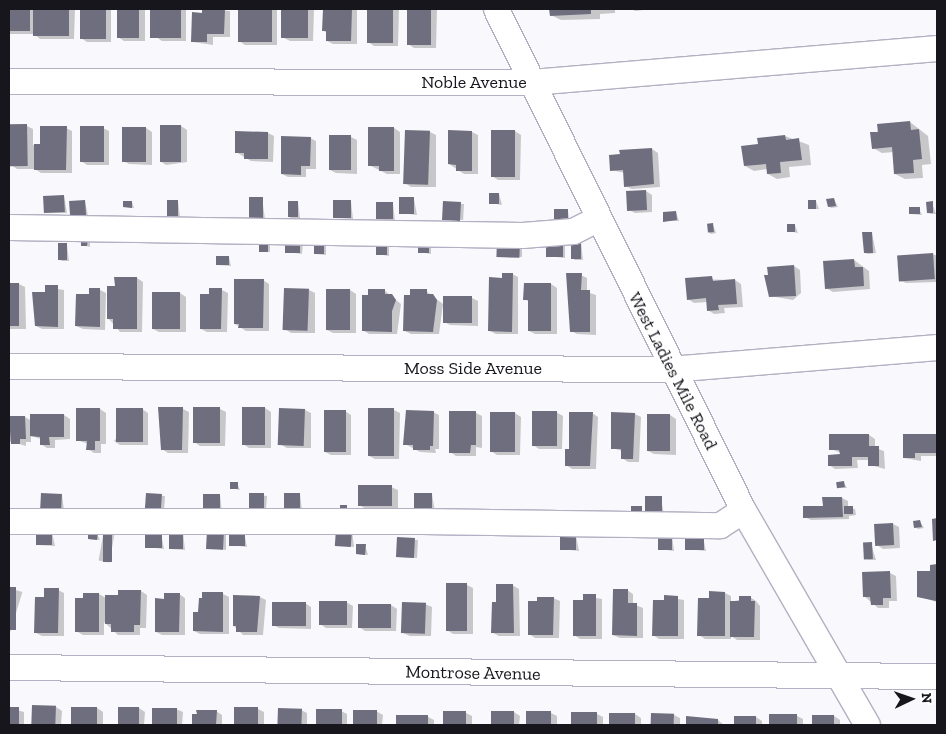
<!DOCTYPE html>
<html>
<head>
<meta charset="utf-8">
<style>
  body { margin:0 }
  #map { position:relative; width:946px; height:734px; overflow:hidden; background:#f9f8fc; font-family:"Zilla Slab",serif }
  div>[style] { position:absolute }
  .shadow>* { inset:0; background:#0003; transform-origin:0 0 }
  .building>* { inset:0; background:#6f6e7e; transform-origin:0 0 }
  .roads { filter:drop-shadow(1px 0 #b2b0c2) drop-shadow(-1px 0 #b2b0c2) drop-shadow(0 1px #b2b0c2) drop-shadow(0 -1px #b2b0c2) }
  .minor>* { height:25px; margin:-12.5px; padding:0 12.5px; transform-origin:12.5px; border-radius:12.5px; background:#fff }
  span { translate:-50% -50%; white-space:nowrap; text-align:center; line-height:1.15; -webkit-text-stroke:4px #fff; paint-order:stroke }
  .street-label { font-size:18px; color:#17161d }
  .frame { position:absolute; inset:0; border:10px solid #17161d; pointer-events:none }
  .north { position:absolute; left:886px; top:674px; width:50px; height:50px; -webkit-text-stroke:4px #fff; paint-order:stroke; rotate:87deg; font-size:14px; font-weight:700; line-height:20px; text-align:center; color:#17161d }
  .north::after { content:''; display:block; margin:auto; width:18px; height:22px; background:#17161d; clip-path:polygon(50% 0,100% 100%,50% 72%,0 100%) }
</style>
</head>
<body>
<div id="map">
  <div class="shadow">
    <i style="clip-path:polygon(9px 9px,75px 9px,74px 39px,40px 39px,34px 34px,9px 34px)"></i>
    <i style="clip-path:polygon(81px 9px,111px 9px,111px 42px,87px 42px,81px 38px)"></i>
    <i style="clip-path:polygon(118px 9px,145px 9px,145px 41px,124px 41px,118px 37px)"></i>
    <i style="clip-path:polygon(152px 9px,186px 9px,186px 41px,162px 41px,156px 37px)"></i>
    <i style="clip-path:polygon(203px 9px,230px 11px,230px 37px,213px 37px,213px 45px,193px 42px)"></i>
    <i style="clip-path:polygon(239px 9px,277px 9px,277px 45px,245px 45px,239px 41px)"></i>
    <i style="clip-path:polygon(282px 9px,314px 9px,313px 41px,290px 41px,284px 38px)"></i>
    <i style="clip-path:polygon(324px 9px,357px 10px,357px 44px,333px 44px,327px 41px,327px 33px,324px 31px)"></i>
    <i style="clip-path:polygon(378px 9px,399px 9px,398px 46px,374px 46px,368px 42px)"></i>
    <i style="clip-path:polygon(408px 9px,437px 9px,436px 48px,414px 48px,408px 44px)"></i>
    <i style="clip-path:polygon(550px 9px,615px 9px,615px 13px,600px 14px,600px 19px,561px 20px,551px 15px)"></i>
    <i style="clip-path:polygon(632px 9px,652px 9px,635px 11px)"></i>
    <i style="clip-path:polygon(910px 122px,928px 136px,931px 164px,922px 165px,923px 178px,905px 179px,895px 174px,894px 152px,882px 153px,873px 148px,879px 125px)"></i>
    <i style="clip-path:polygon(9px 126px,27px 126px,33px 129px,33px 145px,41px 145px,66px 128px,72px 131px,72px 173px,41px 173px,35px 169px,17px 169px,11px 165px)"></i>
    <i style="clip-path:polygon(161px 126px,181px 126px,187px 130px,187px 162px,166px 165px,160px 161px)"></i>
    <i style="clip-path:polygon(103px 128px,109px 131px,109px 165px,87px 165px,81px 161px)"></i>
    <i style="clip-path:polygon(123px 128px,146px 128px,152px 132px,152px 165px,129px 164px,123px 161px)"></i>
    <i style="clip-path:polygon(370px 128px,394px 128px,400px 132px,400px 174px,387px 174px,369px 165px)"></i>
    <i style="clip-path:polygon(515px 131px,521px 135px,520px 180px,498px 180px,492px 176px)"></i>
    <i style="clip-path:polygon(430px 132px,436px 135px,436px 187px,411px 187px,405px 183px)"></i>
    <i style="clip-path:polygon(472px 132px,478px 135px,478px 174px,464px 174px,449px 164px)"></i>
    <i style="clip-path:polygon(268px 133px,274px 136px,273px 162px,251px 161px,236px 152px)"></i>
    <i style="clip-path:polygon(785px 136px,809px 145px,811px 165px,789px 167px,790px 177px,777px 179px,768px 174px,767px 169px,754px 171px,745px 166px,759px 145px)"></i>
    <i style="clip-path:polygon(351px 137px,357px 140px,357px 174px,336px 173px,330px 170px)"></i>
    <i style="clip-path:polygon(310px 138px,316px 141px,316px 169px,306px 169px,306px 177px,288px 177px,282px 174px)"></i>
    <i style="clip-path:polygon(652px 149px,658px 153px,660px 187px,632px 189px,625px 186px,625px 173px,611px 170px)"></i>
    <i style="clip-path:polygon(646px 191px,652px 195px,652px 212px,635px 213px,629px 210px)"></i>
    <i style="clip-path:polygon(499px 194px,502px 205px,490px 203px)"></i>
    <i style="clip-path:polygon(64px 196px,67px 213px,45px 213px)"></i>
    <i style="clip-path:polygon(262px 198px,265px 219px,252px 218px,250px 217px)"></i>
    <i style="clip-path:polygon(414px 199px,417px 215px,400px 213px)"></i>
    <i style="clip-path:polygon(834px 199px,838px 207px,831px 208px,829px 206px)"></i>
    <i style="clip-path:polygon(85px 201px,88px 216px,74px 216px)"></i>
    <i style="clip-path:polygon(178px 201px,180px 217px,171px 217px,168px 215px)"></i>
    <i style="clip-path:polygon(816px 201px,819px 209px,813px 209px,810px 208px)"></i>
    <i style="clip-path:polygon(132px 202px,134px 208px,125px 207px)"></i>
    <i style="clip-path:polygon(298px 202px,300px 218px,291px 218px,289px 217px)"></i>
    <i style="clip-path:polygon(351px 202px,353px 219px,334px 218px)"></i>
    <i style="left:444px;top:203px;width:20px;height:16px;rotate:3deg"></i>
    <i style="clip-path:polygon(932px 203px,936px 214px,931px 214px,928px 213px)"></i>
    <i style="clip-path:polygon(393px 204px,395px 221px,377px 219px)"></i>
    <i style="clip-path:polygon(919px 209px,922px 215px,911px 214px)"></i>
    <i style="clip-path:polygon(568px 211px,570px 226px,557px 226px)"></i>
    <i style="clip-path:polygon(676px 212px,679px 221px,665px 221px)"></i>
    <i style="clip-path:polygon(713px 225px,716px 233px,711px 234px,709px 232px)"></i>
    <i style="clip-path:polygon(795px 225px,798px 233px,788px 231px)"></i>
    <i style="clip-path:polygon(872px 233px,876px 253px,868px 254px,865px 253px)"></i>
    <i style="clip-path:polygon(87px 239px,90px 241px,90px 247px,82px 245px)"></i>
    <i style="clip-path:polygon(260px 241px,270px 243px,270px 252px,260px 251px)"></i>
    <i style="clip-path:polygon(303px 241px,302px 254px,286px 252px)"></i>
    <i style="clip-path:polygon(326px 241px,326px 255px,315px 254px)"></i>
    <i style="clip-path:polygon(389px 241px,389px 256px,377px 254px)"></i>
    <i style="clip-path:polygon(431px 242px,431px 254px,419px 252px)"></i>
    <i style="clip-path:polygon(547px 242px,565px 244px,565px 258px,547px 256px)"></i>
    <i style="clip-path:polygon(581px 242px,583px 260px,575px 260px,572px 258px)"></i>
    <i style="clip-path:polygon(522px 243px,522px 257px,498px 256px)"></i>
    <i style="clip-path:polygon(67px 245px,69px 261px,62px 261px,59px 259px)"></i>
    <i style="clip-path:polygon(933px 254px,937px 256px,937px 282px,906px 283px,900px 280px,899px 256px)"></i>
    <i style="clip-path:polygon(229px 257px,231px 266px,217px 265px)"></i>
    <i style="clip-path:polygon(854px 260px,869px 271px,870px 289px,833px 292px,826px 288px)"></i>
    <i style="clip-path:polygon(794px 266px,800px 270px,801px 293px,793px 300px,770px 296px)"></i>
    <i style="clip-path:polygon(512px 274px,518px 277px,518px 334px,496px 334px,490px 331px,503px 279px)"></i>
    <i style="clip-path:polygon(581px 275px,587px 278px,587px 292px,596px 295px,596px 335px,577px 334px,571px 331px)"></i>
    <i style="clip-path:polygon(137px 278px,143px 282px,142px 332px,120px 332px,108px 318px)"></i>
    <i style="clip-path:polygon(686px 279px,735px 280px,741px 284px,743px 307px,724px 308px,725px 313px,714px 314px,708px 310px,707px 302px,694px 303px,688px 299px)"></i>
    <i style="clip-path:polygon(263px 280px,269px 284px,269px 331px,246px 331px,235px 324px)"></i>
    <i style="clip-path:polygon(19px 284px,25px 287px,26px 329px,9px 329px,9px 289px)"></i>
    <i style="clip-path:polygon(551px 284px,557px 288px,557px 334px,535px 334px,529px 331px,529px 302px,525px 299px)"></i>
    <i style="clip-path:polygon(46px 287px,64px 290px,64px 329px,42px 329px,36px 326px,33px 294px,46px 294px)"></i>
    <i style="clip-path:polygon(100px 290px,106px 293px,105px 330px,83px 329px,76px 326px,90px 295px)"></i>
    <i style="clip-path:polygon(222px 290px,228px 293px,227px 332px,207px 332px,201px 329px,210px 296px)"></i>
    <i style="clip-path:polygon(309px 290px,315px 293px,315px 333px,291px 333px,285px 329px)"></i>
    <i style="clip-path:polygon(327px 290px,350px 290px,356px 294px,356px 333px,333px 333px,327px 330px)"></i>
    <i style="clip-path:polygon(370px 290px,385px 291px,401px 304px,397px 334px,369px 334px,363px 330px)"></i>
    <i style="clip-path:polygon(426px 291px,443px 304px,439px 334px,411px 334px,405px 331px,411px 296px)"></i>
    <i style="clip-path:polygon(180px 293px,186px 297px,186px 332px,159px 332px,153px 329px)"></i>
    <i style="clip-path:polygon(472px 298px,478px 301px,478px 326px,450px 325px,444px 322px)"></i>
    <i style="clip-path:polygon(159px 408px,183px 409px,189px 412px,188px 453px,168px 453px,162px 449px)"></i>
    <i style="clip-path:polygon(243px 408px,265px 408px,271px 412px,271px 448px,249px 448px,243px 444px)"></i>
    <i style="clip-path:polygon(77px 409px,100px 409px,106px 413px,106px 444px,101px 444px,101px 453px,94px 453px,88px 449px,88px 444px,77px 440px)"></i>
    <i style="clip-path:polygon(142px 409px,148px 413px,148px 445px,120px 445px,114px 441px)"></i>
    <i style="clip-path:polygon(220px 409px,226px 412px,225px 446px,200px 446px,194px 442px)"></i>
    <i style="clip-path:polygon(305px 410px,311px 413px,311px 448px,287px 448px,280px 444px)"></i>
    <i style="clip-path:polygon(394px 410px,400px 413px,399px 459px,375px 459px,369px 456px)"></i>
    <i style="clip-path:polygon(345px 411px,351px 415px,351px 455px,331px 455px,325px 452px)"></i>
    <i style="clip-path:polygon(433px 412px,439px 415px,439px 449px,435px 449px,436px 453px,420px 452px,405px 444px)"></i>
    <i style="clip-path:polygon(556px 412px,563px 416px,562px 449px,539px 449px,533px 445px)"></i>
    <i style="clip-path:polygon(476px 413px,482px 416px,482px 448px,476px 447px,476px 456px,456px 456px,450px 452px)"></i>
    <i style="clip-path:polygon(515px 413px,521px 417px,520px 455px,497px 455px,491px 451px)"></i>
    <i style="clip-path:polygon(592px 413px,598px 417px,596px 469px,572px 469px,566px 465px,570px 450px)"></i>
    <i style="clip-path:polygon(613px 414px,635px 414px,641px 417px,639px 462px,628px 462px,622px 458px,622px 451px,612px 448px)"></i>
    <i style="clip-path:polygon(64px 415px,70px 419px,70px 439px,55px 440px,55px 448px,47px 448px,41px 444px,41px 439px,31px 436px,31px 442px,26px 442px,26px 446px,9px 441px,9px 417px,25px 417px,32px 421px)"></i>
    <i style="clip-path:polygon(649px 415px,670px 415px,676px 419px,676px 455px,654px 454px,648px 451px)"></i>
    <i style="clip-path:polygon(869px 435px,875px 439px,875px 448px,884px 451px,885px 469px,870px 465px,870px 460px,857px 460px,858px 468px,835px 469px,829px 465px,841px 456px,841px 453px,831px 449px)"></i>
    <i style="clip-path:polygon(937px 435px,937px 456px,921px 456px,921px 461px,904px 458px,904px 436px)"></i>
    <i style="clip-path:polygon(237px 483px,240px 490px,231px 488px)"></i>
    <i style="clip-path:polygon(844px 483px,847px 488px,839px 488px)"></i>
    <i style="clip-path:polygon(391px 487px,398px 490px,398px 509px,366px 509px,359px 505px)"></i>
    <i style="clip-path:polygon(250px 494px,267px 496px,266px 510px,253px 510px)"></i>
    <i style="clip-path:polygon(300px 494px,302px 510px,287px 510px)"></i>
    <i style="clip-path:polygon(432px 494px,435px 512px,418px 512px)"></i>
    <i style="clip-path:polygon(62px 495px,64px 510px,44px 510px)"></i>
    <i style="clip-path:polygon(147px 495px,165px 496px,164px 511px)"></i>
    <i style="clip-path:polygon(220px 495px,222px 512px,206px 512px)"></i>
    <i style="clip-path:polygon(661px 498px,664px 515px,649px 514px)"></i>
    <i style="clip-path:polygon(824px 498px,842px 498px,848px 501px,848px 508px,855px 509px,856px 515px,849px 516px,849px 519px,811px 520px,804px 517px,824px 507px)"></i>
    <i style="clip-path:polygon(920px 522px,924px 528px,918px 529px,915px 527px)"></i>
    <i style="clip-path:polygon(893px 524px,899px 527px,900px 548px,883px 549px,877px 545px)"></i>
    <i style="left:104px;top:530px;width:11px;height:31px;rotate:10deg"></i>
    <i style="clip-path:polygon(352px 531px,354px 547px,337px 545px)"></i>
    <i style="clip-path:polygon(52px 532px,55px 546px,37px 545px)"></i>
    <i style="clip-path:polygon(183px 532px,185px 550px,170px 549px)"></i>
    <i style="clip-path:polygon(208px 532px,226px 533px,226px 550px,208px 548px)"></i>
    <i style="clip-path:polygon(244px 532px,247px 547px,230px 545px)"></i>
    <i style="clip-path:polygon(161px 533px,164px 549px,146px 547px)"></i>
    <i style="clip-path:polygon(97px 534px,100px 540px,89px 539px)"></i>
    <i style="clip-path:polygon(672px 535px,674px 551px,659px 549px)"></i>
    <i style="clip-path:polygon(576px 536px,579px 551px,561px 549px)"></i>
    <i style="clip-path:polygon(703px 537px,706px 551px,686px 549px)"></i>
    <i style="left:398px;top:539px;width:20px;height:18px;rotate:3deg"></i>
    <i style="clip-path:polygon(871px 544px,876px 560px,869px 560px,866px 559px)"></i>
    <i style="clip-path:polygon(365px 545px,368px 555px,357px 554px)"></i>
    <i style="clip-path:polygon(932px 566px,937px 566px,937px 602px,918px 596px)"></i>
    <i style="clip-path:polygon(890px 573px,896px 576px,897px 601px,889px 601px,889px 608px,878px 608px,864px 596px)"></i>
    <i style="clip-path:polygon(467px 585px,473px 588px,473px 634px,453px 634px,447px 630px)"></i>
    <i style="clip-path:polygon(512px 585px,519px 589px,520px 636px,499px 636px,493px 633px,497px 603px)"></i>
    <i style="left:9px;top:588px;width:14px;height:45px;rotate:17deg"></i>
    <i style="clip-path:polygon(58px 590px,64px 593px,64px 636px,42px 636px,36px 633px,45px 598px)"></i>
    <i style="clip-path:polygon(627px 590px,633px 594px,633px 604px,643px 608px,643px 638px,620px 638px,613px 635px)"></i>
    <i style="clip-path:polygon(141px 591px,147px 595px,146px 628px,140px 628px,140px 635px,118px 635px,104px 622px,104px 635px,83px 635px,76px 631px,85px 599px,99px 594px,106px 598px)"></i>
    <i style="clip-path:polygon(711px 593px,725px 593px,731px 596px,731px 602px,750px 597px,756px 601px,760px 606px,760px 640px,737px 640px,731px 636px,731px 639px,705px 639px,699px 635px)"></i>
    <i style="clip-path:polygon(179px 594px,185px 598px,185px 635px,162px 635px,156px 632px,166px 600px)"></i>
    <i style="clip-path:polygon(223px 594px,229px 597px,229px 634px,200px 634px,194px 631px,200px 614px)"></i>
    <i style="clip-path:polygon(584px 596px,602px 599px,602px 639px,580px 639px,574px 635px)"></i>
    <i style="clip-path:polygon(260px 597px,266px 600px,263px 635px,243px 635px,234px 626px)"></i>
    <i style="clip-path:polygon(665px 597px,684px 600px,684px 639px,659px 639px,653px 635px)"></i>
    <i style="clip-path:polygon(553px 598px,560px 601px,559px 638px,535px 638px,529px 634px,539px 603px)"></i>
    <i style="clip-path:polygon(346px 602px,353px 606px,352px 628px,326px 628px,320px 624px)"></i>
    <i style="clip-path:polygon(305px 603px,311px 607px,311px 629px,279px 628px,273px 625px)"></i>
    <i style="clip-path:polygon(425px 604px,432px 607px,431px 636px,410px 636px,403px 633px)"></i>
    <i style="clip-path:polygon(391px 605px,397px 609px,396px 631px,365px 631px,359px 627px)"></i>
    <i style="clip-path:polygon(34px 707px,56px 707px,62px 711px,61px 725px,33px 725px)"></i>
    <i style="clip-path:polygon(9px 708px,24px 712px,24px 725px,9px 725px)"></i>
    <i style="clip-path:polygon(72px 708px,97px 708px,103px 712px,103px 725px,72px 725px)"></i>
    <i style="clip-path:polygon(119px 708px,139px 708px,145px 712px,144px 725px,119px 725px)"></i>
    <i style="clip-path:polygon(235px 708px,258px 709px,264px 712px,264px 725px,235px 725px)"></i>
    <i style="clip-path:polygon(153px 709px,176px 709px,183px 712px,182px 725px,153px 725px)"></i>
    <i style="clip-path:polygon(279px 710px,301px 710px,307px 713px,307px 725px,279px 725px)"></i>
    <i style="clip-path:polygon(317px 710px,341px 711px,347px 714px,347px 725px,317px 725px)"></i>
    <i style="clip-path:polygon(216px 711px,222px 715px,222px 725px,194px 725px,194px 716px)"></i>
    <i style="clip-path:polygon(354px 711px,376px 711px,383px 715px,382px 725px,354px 725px)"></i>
    <i style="clip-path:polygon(445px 712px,466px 713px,472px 716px,472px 725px,444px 725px)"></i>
    <i style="clip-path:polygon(492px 712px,514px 712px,520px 716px,519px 725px,492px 725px)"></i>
    <i style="clip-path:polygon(527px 712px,551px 713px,557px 716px,557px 725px,527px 725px)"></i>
    <i style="clip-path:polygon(573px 713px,597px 714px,603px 717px,603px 725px,572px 725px)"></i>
    <i style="clip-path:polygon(610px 714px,635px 714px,641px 718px,641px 725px,610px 725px)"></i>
    <i style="clip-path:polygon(652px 715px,674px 715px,680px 718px,680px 725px,652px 725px)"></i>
    <i style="clip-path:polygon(770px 715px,797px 716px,803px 719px,803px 725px,770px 725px)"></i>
    <i style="clip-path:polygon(813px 716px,834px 716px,840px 720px,840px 725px,813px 725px)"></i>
    <i style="clip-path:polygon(397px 717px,428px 717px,434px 720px,434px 725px,397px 725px)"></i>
    <i style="clip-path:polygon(688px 717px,718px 720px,724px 725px,688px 725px)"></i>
    <i style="clip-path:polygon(736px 717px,756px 717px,762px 721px,762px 725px,736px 725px)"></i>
  </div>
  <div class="building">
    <i style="left:9px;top:9px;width:21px;height:22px"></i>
    <i style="left:33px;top:9px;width:36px;height:27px"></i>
    <i style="left:80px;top:9px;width:26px;height:30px"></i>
    <i style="left:117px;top:9px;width:22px;height:29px"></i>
    <i style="left:150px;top:9px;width:31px;height:29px"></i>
    <i style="clip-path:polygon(202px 9px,225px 9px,224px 34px,207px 34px,207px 42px,191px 42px,192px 12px,202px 13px)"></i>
    <i style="left:238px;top:9px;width:34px;height:33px"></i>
    <i style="left:281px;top:9px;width:27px;height:29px"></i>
    <i style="clip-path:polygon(323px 9px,352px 9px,351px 41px,326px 41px,326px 31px,322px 31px)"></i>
    <i style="left:367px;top:9px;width:26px;height:34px"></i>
    <i style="left:407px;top:9px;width:24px;height:36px"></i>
    <i style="clip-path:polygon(549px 9px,591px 9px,591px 14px,550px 16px)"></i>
    <i style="clip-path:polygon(910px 121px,911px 130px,919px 129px,922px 159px,913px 160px,914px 173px,894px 174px,892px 147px,872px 149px,870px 132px,878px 132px,877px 124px)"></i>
    <i style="left:27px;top:124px;width:42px;height:18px;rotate:89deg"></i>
    <i style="left:160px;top:125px;width:21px;height:37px"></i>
    <i style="clip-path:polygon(40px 126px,67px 126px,66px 170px,34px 170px,34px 144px,40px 144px)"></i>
    <i style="left:80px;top:126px;width:24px;height:36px"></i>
    <i style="left:122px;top:127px;width:24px;height:35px"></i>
    <i style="clip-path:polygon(368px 127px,394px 127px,394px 171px,379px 171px,379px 166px,368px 166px)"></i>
    <i style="left:405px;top:130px;width:25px;height:54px;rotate:2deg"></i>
    <i style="clip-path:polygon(448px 130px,472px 131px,472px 171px,456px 171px,456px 165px,448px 164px)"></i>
    <i style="left:491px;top:130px;width:24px;height:47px"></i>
    <i style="clip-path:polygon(235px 131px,268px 132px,268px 159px,244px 159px,244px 153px,235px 153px)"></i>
    <i style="left:329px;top:135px;width:22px;height:35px"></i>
    <i style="clip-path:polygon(785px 135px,786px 140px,799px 138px,802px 160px,780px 162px,781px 173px,767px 174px,766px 164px,744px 166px,741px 146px,758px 144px,757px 138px)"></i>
    <i style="clip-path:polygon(281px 136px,311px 137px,310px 166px,301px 166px,301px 175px,281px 174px)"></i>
    <i style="clip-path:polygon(652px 148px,654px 184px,624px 187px,623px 170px,610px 171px,609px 155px,620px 154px,619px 150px)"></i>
    <i style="left:646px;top:190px;width:20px;height:20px;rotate:87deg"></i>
    <i style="left:489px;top:193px;width:10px;height:11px"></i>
    <i style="left:64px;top:195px;width:17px;height:21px;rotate:87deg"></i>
    <i style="left:249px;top:197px;width:14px;height:21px"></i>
    <i style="left:399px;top:197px;width:15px;height:17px"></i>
    <i style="clip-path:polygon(834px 198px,836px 206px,828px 207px,826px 199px)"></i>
    <i style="left:85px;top:200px;width:15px;height:16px;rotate:86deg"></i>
    <i style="left:167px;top:200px;width:11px;height:16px"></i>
    <i style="left:333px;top:200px;width:18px;height:18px"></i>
    <i style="left:808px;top:200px;width:8px;height:9px"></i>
    <i style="clip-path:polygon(123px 201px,132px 201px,132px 208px,123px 207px)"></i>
    <i style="left:288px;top:201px;width:10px;height:16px"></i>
    <i style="left:443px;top:201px;width:18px;height:19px;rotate:3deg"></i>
    <i style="clip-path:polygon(933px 201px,933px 213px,927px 213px,926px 202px)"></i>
    <i style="left:376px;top:202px;width:17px;height:17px"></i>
    <i style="left:920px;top:207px;width:7px;height:11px;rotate:90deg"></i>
    <i style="left:554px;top:209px;width:14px;height:16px"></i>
    <i style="clip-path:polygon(676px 211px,677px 220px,663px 222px,663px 212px)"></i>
    <i style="left:713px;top:223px;width:9px;height:6px;rotate:84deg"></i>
    <i style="left:787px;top:224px;width:8px;height:8px"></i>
    <i style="clip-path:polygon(862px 232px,872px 232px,873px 253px,864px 253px)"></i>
    <i style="clip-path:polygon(81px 238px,88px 238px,87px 246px,81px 246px)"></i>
    <i style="left:285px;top:238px;width:15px;height:15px"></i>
    <i style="left:314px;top:238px;width:10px;height:16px"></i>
    <i style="left:376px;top:238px;width:11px;height:17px"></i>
    <i style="left:418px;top:239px;width:11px;height:14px"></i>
    <i style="left:259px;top:240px;width:9px;height:12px"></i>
    <i style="left:497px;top:240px;width:23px;height:17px;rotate:2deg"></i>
    <i style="left:546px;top:241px;width:17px;height:16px"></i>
    <i style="left:571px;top:241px;width:10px;height:18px"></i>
    <i style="left:67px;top:243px;width:17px;height:9px;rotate:90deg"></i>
    <i style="left:933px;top:253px;width:26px;height:36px;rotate:86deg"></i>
    <i style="left:216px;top:256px;width:13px;height:9px"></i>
    <i style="clip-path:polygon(854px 259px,855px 267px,863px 267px,864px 286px,825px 289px,823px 261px)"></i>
    <i style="clip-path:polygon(794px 265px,796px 296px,769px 297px,764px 275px,768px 275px,767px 267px)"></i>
    <i style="clip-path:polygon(502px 273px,513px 273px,512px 332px,488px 331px,489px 277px,502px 278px)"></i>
    <i style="clip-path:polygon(566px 273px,582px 273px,581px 290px,590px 290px,590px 332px,570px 332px)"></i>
    <i style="clip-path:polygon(712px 276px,713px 281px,735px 279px,737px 304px,718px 305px,719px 310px,707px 311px,706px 298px,687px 300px,685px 278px)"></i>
    <i style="clip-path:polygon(114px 277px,137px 277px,137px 329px,113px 329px,113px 319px,107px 319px,107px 286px,115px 286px)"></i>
    <i style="clip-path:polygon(234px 279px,264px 279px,263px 328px,238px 328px,239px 324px,234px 324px)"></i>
    <i style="left:9px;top:283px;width:10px;height:43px"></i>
    <i style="clip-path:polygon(524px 283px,551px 283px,551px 331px,528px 331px,528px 300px,523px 300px)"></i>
    <i style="clip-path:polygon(45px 285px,58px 285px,58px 327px,35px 326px,32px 292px,45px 292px)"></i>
    <i style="clip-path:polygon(89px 288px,100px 288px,100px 327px,75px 326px,76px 294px,89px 294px)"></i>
    <i style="clip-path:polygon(209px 288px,222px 288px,221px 329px,200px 329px,200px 294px,209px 294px)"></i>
    <i style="left:284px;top:288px;width:25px;height:42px;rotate:2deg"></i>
    <i style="left:326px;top:289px;width:24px;height:41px"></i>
    <i style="clip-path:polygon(368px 289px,385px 289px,385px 294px,392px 294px,396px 300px,392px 311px,392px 332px,362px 331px,362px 295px,368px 295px)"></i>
    <i style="clip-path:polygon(410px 289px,427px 289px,427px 294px,433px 294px,437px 300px,433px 332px,403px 331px,404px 295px,410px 295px)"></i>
    <i style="left:152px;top:292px;width:28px;height:37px"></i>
    <i style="left:443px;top:296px;width:29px;height:27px"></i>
    <i style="clip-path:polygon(158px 407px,183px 407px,182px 450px,161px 450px)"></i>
    <i style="left:193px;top:407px;width:27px;height:36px"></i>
    <i style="left:242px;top:407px;width:23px;height:38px"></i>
    <i style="clip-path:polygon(76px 408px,100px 408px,100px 441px,95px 441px,95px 450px,86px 450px,87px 441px,76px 441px)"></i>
    <i style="left:116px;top:408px;width:27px;height:34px"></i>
    <i style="left:279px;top:408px;width:26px;height:37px;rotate:2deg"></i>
    <i style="left:368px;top:408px;width:26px;height:48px"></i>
    <i style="left:324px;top:410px;width:22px;height:42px"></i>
    <i style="clip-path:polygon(406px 410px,434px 411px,433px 446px,430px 446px,430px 450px,413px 450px,413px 445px,403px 445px)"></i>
    <i style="clip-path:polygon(449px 411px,476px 411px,476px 445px,471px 445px,470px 453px,449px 453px)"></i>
    <i style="left:532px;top:411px;width:25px;height:35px"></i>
    <i style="left:490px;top:412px;width:25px;height:40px"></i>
    <i style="clip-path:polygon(569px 412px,593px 412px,590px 466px,565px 466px,565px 449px,569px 449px)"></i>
    <i style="clip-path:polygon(611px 412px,635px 413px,633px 459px,621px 459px,621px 449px,611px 449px)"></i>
    <i style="clip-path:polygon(30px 414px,64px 414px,64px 437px,49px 437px,50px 445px,40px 445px,40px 437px,30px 436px)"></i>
    <i style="left:647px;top:414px;width:23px;height:37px"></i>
    <i style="clip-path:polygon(9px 416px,25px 416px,26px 439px,20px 439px,20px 444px,11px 444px)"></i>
    <i style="clip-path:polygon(829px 434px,869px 434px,869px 446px,879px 446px,879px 466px,868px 466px,868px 457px,852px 457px,852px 466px,828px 466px,828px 455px,840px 454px,839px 450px,829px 450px)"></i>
    <i style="clip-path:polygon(903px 434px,937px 434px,937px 453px,915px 453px,915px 458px,903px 458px)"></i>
    <i style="left:844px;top:481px;width:6px;height:8px;rotate:81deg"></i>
    <i style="left:230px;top:482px;width:8px;height:7px"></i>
    <i style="left:358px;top:485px;width:34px;height:21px"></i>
    <i style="left:41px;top:493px;width:21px;height:16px;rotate:3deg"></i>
    <i style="left:146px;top:493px;width:16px;height:17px;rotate:4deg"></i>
    <i style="left:249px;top:493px;width:15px;height:16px"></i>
    <i style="left:284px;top:493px;width:16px;height:16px"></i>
    <i style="left:414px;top:493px;width:18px;height:18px"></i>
    <i style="left:203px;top:494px;width:17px;height:17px"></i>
    <i style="left:645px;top:496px;width:17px;height:18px"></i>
    <i style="clip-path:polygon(822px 497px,842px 497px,843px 517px,803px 518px,803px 506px,823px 506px)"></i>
    <i style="left:340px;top:505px;width:7px;height:7px"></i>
    <i style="left:631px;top:506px;width:11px;height:8px"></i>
    <i style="left:853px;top:506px;width:8px;height:9px;rotate:90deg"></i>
    <i style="clip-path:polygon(937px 518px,937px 540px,933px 541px,932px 519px)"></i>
    <i style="clip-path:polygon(920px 520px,922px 527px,914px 528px,913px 521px)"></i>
    <i style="left:893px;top:523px;width:22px;height:19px;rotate:87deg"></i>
    <i style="left:103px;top:529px;width:9px;height:33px"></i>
    <i style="left:336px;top:529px;width:16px;height:17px;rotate:4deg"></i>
    <i style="left:52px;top:530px;width:15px;height:16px;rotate:90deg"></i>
    <i style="left:207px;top:530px;width:17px;height:19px;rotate:3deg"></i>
    <i style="left:145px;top:531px;width:17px;height:17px"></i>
    <i style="left:169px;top:531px;width:14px;height:18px"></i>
    <i style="left:229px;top:531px;width:16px;height:15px"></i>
    <i style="clip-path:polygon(88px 532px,98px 532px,97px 540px,88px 539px)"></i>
    <i style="left:560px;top:534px;width:16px;height:16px"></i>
    <i style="left:658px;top:534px;width:14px;height:16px"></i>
    <i style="left:685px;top:535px;width:19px;height:15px"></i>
    <i style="left:397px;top:537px;width:18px;height:20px;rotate:3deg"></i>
    <i style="left:872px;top:542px;width:17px;height:9px;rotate:87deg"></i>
    <i style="clip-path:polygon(356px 544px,366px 544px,365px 555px,356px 554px)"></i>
    <i style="clip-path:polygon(937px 564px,936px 601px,917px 597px,917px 571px,930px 571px,930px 565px)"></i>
    <i style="clip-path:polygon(890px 571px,891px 598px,883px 598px,883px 605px,871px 605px,870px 597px,863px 597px,862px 572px)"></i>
    <i style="left:446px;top:583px;width:21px;height:48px"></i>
    <i style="clip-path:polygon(496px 584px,513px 584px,514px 633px,491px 633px,492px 602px,496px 602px)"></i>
    <i style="left:9px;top:587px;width:7px;height:43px"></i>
    <i style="clip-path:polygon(44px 588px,59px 588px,58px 633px,34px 633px,35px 597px,44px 597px)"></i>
    <i style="clip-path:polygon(613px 589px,628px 589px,628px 603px,637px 603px,637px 636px,612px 635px)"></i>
    <i style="clip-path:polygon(118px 590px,141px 590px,140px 625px,134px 625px,134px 632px,111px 632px,111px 624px,105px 624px,105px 595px,118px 595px)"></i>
    <i style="clip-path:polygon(709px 591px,725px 592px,725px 636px,697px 636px,698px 598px,709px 598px)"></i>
    <i style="clip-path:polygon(202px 592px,223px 592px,223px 632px,193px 631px,193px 612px,198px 612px,199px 598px,202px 598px)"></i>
    <i style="clip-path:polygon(83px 593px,99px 593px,99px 632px,75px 632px,75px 598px,83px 598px)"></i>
    <i style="clip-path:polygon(164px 593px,180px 593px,179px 632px,155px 632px,155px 598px,164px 599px)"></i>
    <i style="clip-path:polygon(583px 594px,596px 594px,596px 636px,573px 636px,573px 600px,583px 600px)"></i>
    <i style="clip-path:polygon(233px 595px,260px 596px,257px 632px,236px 632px,236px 626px,233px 626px)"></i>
    <i style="clip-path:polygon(664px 595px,678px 596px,678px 636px,652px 636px,653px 600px,664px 600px)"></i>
    <i style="clip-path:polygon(739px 596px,751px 596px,751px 601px,755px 601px,754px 637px,730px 637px,730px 601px,739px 601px)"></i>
    <i style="clip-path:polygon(537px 597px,554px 597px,553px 635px,528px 635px,528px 601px,537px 601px)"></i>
    <i style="left:319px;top:601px;width:28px;height:24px"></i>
    <i style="left:272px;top:602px;width:34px;height:24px"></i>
    <i style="left:402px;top:602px;width:24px;height:31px;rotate:2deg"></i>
    <i style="left:358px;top:604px;width:33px;height:24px"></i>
    <i style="left:32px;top:705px;width:24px;height:20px;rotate:2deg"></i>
    <i style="left:9px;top:707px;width:10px;height:18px"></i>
    <i style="left:71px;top:707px;width:26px;height:18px"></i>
    <i style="left:118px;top:707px;width:21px;height:18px"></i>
    <i style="left:234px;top:707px;width:24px;height:18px"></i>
    <i style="left:152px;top:708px;width:25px;height:17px"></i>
    <i style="left:278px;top:708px;width:24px;height:17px;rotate:2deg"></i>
    <i style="left:316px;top:709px;width:26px;height:16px"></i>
    <i style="clip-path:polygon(196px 710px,217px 710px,216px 725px,192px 725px,192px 714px,197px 714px)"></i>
    <i style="left:353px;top:710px;width:24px;height:15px"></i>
    <i style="left:443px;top:711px;width:23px;height:14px"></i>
    <i style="left:491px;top:711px;width:23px;height:14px"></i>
    <i style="left:526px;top:711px;width:25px;height:14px"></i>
    <i style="left:571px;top:712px;width:26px;height:13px"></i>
    <i style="left:609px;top:713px;width:26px;height:12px"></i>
    <i style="left:651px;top:713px;width:23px;height:12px;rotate:2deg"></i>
    <i style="left:769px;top:714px;width:28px;height:11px"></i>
    <i style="left:396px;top:715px;width:32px;height:10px"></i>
    <i style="left:812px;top:715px;width:22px;height:10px"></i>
    <i style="clip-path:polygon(686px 716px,718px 719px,718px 725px,686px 725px)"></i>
    <i style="left:734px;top:716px;width:22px;height:9px"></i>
  </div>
  <div class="roads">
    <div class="minor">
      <i style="left:496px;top:9px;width:559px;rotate:63.76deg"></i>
      <i style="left:743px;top:510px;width:248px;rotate:60deg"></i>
      <i style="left:9px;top:81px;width:523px;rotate:0.11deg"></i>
      <i style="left:532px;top:82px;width:406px;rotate:-4.8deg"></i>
      <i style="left:9px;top:227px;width:513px;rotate:0.89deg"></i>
      <i style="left:522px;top:235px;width:51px;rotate:-4.5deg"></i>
      <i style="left:573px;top:231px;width:28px;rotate:-27deg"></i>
      <i style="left:9px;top:366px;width:661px;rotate:0.26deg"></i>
      <i style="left:670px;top:369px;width:268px;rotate:-4.7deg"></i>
      <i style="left:9px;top:521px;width:413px"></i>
      <i style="left:422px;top:521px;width:298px;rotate:0.8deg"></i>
      <i style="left:720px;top:525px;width:27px;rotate:-33deg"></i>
      <i style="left:9px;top:667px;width:928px;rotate:0.56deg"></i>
    </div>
  </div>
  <div class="street-label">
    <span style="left:474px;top:82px">Noble Avenue</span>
    <span style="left:473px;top:368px">Moss Side Avenue</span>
    <span style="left:673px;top:371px;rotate:63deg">West Ladies Mile Road</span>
    <span style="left:473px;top:673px;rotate:1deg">Montrose Avenue</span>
  </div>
  <div class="frame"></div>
  <div class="north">N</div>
</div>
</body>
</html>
